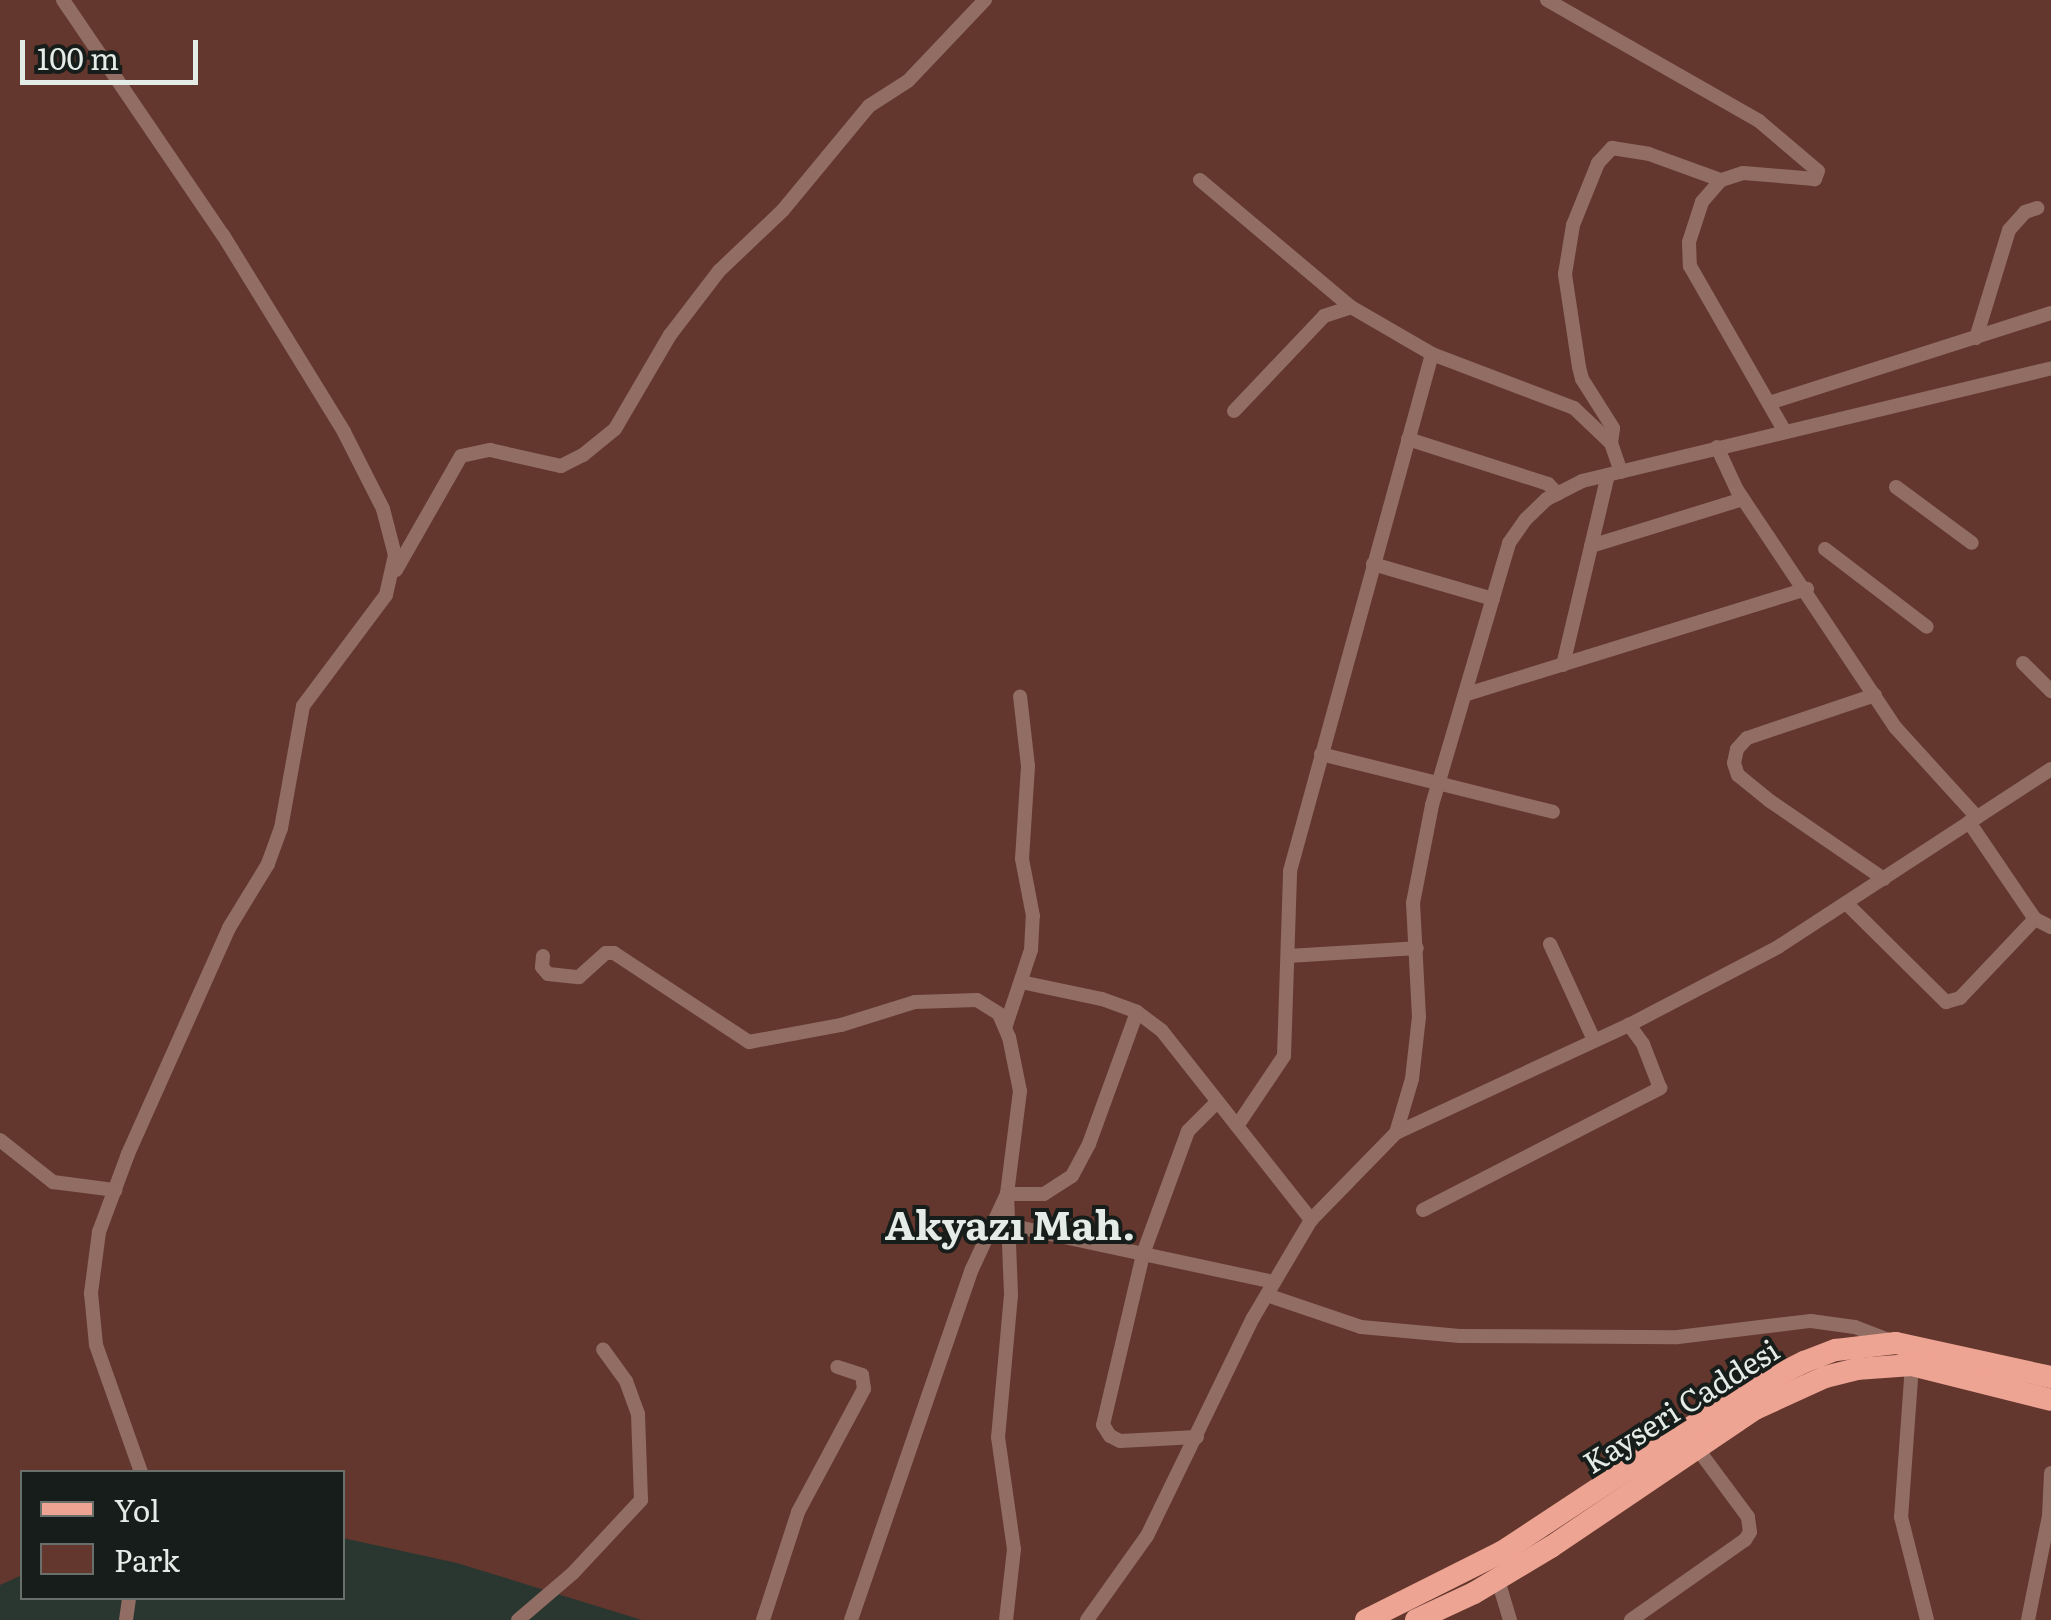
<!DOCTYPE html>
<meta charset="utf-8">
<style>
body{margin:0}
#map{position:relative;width:2051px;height:1620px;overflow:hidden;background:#2a3730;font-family:Literata,serif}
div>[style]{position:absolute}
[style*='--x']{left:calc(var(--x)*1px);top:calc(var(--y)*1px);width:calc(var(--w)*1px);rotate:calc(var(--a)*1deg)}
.green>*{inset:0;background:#63372d}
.street>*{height:14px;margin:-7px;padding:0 7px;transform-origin:7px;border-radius:7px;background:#916d64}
.primary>*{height:22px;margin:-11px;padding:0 11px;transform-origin:11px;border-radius:11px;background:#eea493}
span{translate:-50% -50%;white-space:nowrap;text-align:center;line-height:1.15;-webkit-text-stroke:8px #171d1a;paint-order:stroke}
.street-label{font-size:30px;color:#e4ece7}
.district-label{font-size:40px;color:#e4ece7;font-weight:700}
.legend{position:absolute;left:20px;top:1470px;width:325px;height:130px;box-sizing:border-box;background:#171d1a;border:2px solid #69706c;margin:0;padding:12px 18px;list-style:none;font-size:30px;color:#e4ece7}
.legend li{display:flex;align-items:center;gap:20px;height:50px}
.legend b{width:50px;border:2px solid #69706c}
.scale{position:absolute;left:20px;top:40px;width:178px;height:45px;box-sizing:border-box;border:5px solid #e4ece7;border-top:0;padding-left:12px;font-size:30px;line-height:35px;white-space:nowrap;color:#e4ece7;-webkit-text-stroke:8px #171d1a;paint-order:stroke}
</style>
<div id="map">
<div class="green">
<div style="clip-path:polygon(0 0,2051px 0,2051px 1620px,642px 1620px,457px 1563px,343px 1538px,342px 1472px,22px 1472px,22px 1575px,0 1585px)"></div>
</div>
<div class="street">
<div style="--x:63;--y:0;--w:284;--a:55.8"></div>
<div style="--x:223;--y:235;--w:231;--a:58.4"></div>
<div style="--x:344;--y:432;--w:86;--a:63.1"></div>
<div style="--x:383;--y:509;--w:48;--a:75.4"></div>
<div style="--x:395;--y:555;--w:41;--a:102.7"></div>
<div style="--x:386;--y:595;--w:139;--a:126.8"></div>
<div style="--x:303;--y:706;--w:124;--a:100.2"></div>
<div style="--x:281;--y:828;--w:38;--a:110"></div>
<div style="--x:268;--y:864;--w:75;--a:121.4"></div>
<div style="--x:229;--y:928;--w:248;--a:114.1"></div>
<div style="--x:128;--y:1154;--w:83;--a:110.4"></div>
<div style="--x:99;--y:1232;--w:62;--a:97.5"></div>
<div style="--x:91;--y:1293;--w:52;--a:84.5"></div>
<div style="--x:96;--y:1345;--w:135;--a:70.5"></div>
<div style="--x:1547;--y:0;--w:244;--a:29.7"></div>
<div style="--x:1759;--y:121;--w:77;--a:40.3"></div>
<div style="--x:1818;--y:171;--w:9;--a:111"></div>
<div style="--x:1815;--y:179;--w:72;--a:-175.2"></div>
<div style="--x:1743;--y:173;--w:23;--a:162"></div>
<div style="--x:1721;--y:180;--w:29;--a:131"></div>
<div style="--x:1702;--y:202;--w:42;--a:108"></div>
<div style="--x:1689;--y:242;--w:24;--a:88"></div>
<div style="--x:1690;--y:266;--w:189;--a:60.2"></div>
<div style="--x:1200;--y:180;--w:197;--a:40.1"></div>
<div style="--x:1976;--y:338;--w:113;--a:-73"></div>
<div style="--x:2009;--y:230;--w:24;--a:-48"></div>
<div style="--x:2025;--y:212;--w:13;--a:-18"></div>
<div style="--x:1769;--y:403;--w:296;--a:-17.7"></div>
<div style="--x:1234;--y:411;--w:131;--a:-46.5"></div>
<div style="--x:1324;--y:316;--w:28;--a:-18"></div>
<div style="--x:1351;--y:307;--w:94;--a:30.1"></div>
<div style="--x:1432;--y:354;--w:152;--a:20.8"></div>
<div style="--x:1574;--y:408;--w:51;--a:43.4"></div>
<div style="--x:1408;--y:439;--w:147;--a:17.8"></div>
<div style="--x:1548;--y:484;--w:14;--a:45"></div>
<div style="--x:1717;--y:447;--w:47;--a:65.1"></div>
<div style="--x:1737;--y:490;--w:285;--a:56.3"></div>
<div style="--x:1895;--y:727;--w:122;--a:47.7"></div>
<div style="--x:1621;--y:472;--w:31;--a:-109"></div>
<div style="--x:1611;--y:443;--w:15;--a:-82"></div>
<div style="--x:1613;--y:428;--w:58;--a:-122.3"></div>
<div style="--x:1582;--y:379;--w:12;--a:-104"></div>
<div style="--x:1579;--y:367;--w:94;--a:-98.6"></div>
<div style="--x:1565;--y:274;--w:50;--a:-80.7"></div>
<div style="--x:1573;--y:225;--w:67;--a:-68"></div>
<div style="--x:1598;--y:163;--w:21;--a:-47"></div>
<div style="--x:1612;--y:148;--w:37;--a:9"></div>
<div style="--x:1649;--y:154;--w:77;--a:19.9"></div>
<div style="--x:1896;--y:487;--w:94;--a:36.4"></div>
<div style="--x:1591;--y:546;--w:159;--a:-17.2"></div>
<div style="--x:1825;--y:549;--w:128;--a:37.4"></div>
<div style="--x:1373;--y:564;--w:125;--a:16.3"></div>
<div style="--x:396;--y:570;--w:131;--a:-60.3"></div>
<div style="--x:461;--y:456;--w:30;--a:-12"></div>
<div style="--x:490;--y:450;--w:73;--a:12.7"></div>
<div style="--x:561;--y:466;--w:25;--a:-27"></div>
<div style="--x:583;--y:455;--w:41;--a:-39.1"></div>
<div style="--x:615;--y:429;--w:109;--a:-59.7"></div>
<div style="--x:670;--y:335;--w:81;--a:-52.6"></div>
<div style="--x:719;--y:271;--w:88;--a:-43.6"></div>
<div style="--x:783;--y:210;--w:135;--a:-50.4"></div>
<div style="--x:869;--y:106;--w:46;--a:-32.7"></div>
<div style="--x:908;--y:81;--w:112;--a:-46.5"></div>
<div style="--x:2023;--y:663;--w:40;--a:45"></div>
<div style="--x:1563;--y:665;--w:195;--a:-76.7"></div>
<div style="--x:1467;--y:694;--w:356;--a:-17.2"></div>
<div style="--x:1875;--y:695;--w:135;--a:161.4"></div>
<div style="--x:1747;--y:738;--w:15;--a:132"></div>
<div style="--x:1737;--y:749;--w:14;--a:102"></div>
<div style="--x:1734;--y:763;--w:13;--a:72"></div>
<div style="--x:1738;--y:775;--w:41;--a:39.1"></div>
<div style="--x:1770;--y:801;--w:138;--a:34.4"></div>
<div style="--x:1321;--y:754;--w:239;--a:14"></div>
<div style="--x:1969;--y:822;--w:117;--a:55.8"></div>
<div style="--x:2035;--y:919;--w:18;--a:27"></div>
<div style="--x:1846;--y:903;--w:141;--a:44.7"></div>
<div style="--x:1946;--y:1002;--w:15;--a:-16"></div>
<div style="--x:1960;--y:998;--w:109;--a:-46.5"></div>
<div style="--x:1550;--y:944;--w:106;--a:65.4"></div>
<div style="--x:543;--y:956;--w:11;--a:95"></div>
<div style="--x:542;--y:967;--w:9;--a:49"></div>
<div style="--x:548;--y:974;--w:31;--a:6"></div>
<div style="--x:579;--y:977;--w:36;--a:-42"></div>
<div style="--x:606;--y:953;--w:8;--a:0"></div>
<div style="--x:614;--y:953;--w:162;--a:33.4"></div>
<div style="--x:749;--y:1042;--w:94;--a:-10.5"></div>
<div style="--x:841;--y:1025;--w:77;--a:-17.3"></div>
<div style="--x:915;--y:1002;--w:62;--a:-1.8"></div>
<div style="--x:977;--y:1000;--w:26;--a:32"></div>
<div style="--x:999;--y:1014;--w:25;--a:67"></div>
<div style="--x:1009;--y:1037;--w:55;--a:78.5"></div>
<div style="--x:1020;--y:1091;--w:104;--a:97.2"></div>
<div style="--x:1007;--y:1194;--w:101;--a:87.7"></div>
<div style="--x:1011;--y:1295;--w:143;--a:95.2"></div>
<div style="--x:998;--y:1437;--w:113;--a:81.9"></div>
<div style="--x:1014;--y:1549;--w:71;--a:96.4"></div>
<div style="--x:1288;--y:956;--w:129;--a:-3.5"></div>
<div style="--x:1021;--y:982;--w:83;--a:11.9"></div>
<div style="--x:1102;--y:999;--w:37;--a:20"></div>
<div style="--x:1137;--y:1012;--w:31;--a:37"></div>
<div style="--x:1162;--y:1031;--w:241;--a:51.7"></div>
<div style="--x:1006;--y:1025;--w:79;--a:-71.6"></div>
<div style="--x:1031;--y:950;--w:34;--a:-87"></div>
<div style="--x:1033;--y:916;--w:58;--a:-100.9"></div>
<div style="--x:1022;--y:859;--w:93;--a:-86.3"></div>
<div style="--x:1028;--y:766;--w:70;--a:-96.5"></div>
<div style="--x:1237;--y:1126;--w:84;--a:-56.1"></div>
<div style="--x:1284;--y:1056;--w:185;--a:-88.1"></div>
<div style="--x:1290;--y:871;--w:536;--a:-74.64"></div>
<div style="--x:1396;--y:1133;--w:56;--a:-73.5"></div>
<div style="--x:1412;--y:1079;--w:62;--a:-83.6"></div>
<div style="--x:1419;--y:1017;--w:114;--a:-93"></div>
<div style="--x:1413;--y:903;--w:100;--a:-79"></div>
<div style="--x:1432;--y:805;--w:273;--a:-73.6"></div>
<div style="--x:1509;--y:543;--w:29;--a:-55"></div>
<div style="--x:1526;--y:519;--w:29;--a:-44"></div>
<div style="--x:1547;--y:499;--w:39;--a:-27"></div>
<div style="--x:1582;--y:481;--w:482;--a:-13.5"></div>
<div style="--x:0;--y:1140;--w:68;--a:38.4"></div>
<div style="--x:53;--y:1182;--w:63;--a:7.4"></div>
<div style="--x:1423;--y:1210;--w:267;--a:-27.2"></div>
<div style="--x:1660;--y:1088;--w:47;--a:-111.1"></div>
<div style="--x:1643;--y:1044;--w:24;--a:-126"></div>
<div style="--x:1008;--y:1225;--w:272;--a:12.1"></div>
<div style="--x:1267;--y:1295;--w:99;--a:18.8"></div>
<div style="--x:1361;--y:1327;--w:99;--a:5.2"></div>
<div style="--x:1460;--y:1336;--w:218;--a:0.3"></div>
<div style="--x:1678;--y:1337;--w:134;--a:-6.9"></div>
<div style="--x:1811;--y:1321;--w:44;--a:7.8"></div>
<div style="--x:1855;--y:1327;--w:39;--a:21"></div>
<div style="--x:1912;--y:1365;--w:152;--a:94.1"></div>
<div style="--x:1901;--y:1517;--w:106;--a:75.8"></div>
<div style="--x:1197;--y:1437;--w:77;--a:177"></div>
<div style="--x:1120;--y:1441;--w:11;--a:-153"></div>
<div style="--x:1110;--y:1436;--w:13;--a:-122"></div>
<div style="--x:1103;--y:1425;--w:176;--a:-76.8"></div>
<div style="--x:1143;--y:1254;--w:131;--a:-69.9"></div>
<div style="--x:1188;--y:1131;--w:41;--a:-45"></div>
<div style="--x:1498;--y:1580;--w:42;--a:73.3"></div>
<div style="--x:126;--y:1620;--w:22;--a:-82"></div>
<div style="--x:518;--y:1620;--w:72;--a:-40.5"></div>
<div style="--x:573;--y:1573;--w:100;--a:-47"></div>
<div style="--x:641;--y:1500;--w:86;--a:-92"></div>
<div style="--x:638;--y:1414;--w:35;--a:-110"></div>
<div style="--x:626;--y:1381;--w:39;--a:-126"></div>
<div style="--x:763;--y:1620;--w:114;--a:-72"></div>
<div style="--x:798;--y:1512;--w:140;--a:-61.8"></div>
<div style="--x:864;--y:1389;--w:14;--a:-98"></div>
<div style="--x:862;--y:1375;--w:26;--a:-162"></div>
<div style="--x:851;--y:1620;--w:371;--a:-71"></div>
<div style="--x:972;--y:1269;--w:83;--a:-65"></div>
<div style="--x:1007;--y:1194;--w:37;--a:0"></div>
<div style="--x:1044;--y:1194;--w:33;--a:-33"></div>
<div style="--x:1072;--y:1176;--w:36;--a:-62"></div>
<div style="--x:1089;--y:1144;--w:140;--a:-70"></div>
<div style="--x:1087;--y:1620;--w:103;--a:-54.5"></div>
<div style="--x:1147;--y:1536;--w:242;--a:-64.1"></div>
<div style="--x:1253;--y:1318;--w:114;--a:-59.4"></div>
<div style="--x:1311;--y:1220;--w:122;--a:-45.7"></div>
<div style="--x:1396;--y:1133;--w:257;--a:-24.9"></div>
<div style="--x:1629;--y:1025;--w:168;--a:-27.6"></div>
<div style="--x:1778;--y:947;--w:326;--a:-33.1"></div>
<div style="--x:1631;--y:1620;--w:139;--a:-35.1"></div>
<div style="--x:1745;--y:1540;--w:9;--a:-58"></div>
<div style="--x:1750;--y:1532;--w:15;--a:-98"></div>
<div style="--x:1748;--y:1517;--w:86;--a:-126.5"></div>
<div style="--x:2028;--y:1620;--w:106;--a:-78.6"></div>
<div style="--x:2049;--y:1516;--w:43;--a:-87.3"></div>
</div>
<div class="primary">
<div style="--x:1366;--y:1620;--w:152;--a:-26.6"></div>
<div style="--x:1502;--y:1552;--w:292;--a:-33.4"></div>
<div style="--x:1746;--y:1391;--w:65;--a:-26.6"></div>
<div style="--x:1804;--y:1362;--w:34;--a:-21"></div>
<div style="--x:1836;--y:1350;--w:60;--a:-6.7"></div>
<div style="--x:1896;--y:1343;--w:159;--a:12.4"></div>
<div style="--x:1416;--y:1620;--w:64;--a:-25"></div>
<div style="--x:1474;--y:1593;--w:90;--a:-30.9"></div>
<div style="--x:1551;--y:1547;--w:246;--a:-34.1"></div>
<div style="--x:1755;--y:1409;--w:77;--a:-24.6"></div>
<div style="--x:1825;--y:1377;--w:32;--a:-14"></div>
<div style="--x:1856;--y:1369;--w:56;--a:-4.1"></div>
<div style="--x:1912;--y:1365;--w:143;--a:14.1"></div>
</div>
<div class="street-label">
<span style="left:1680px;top:1405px;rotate:-32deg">Kayseri Caddesi</span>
</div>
<div class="district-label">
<span style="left:1010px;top:1223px">Akyazı Mah.</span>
</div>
<ul class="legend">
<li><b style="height:12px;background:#eea493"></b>Yol</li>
<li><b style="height:28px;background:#63372d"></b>Park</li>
</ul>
<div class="scale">100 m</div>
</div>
